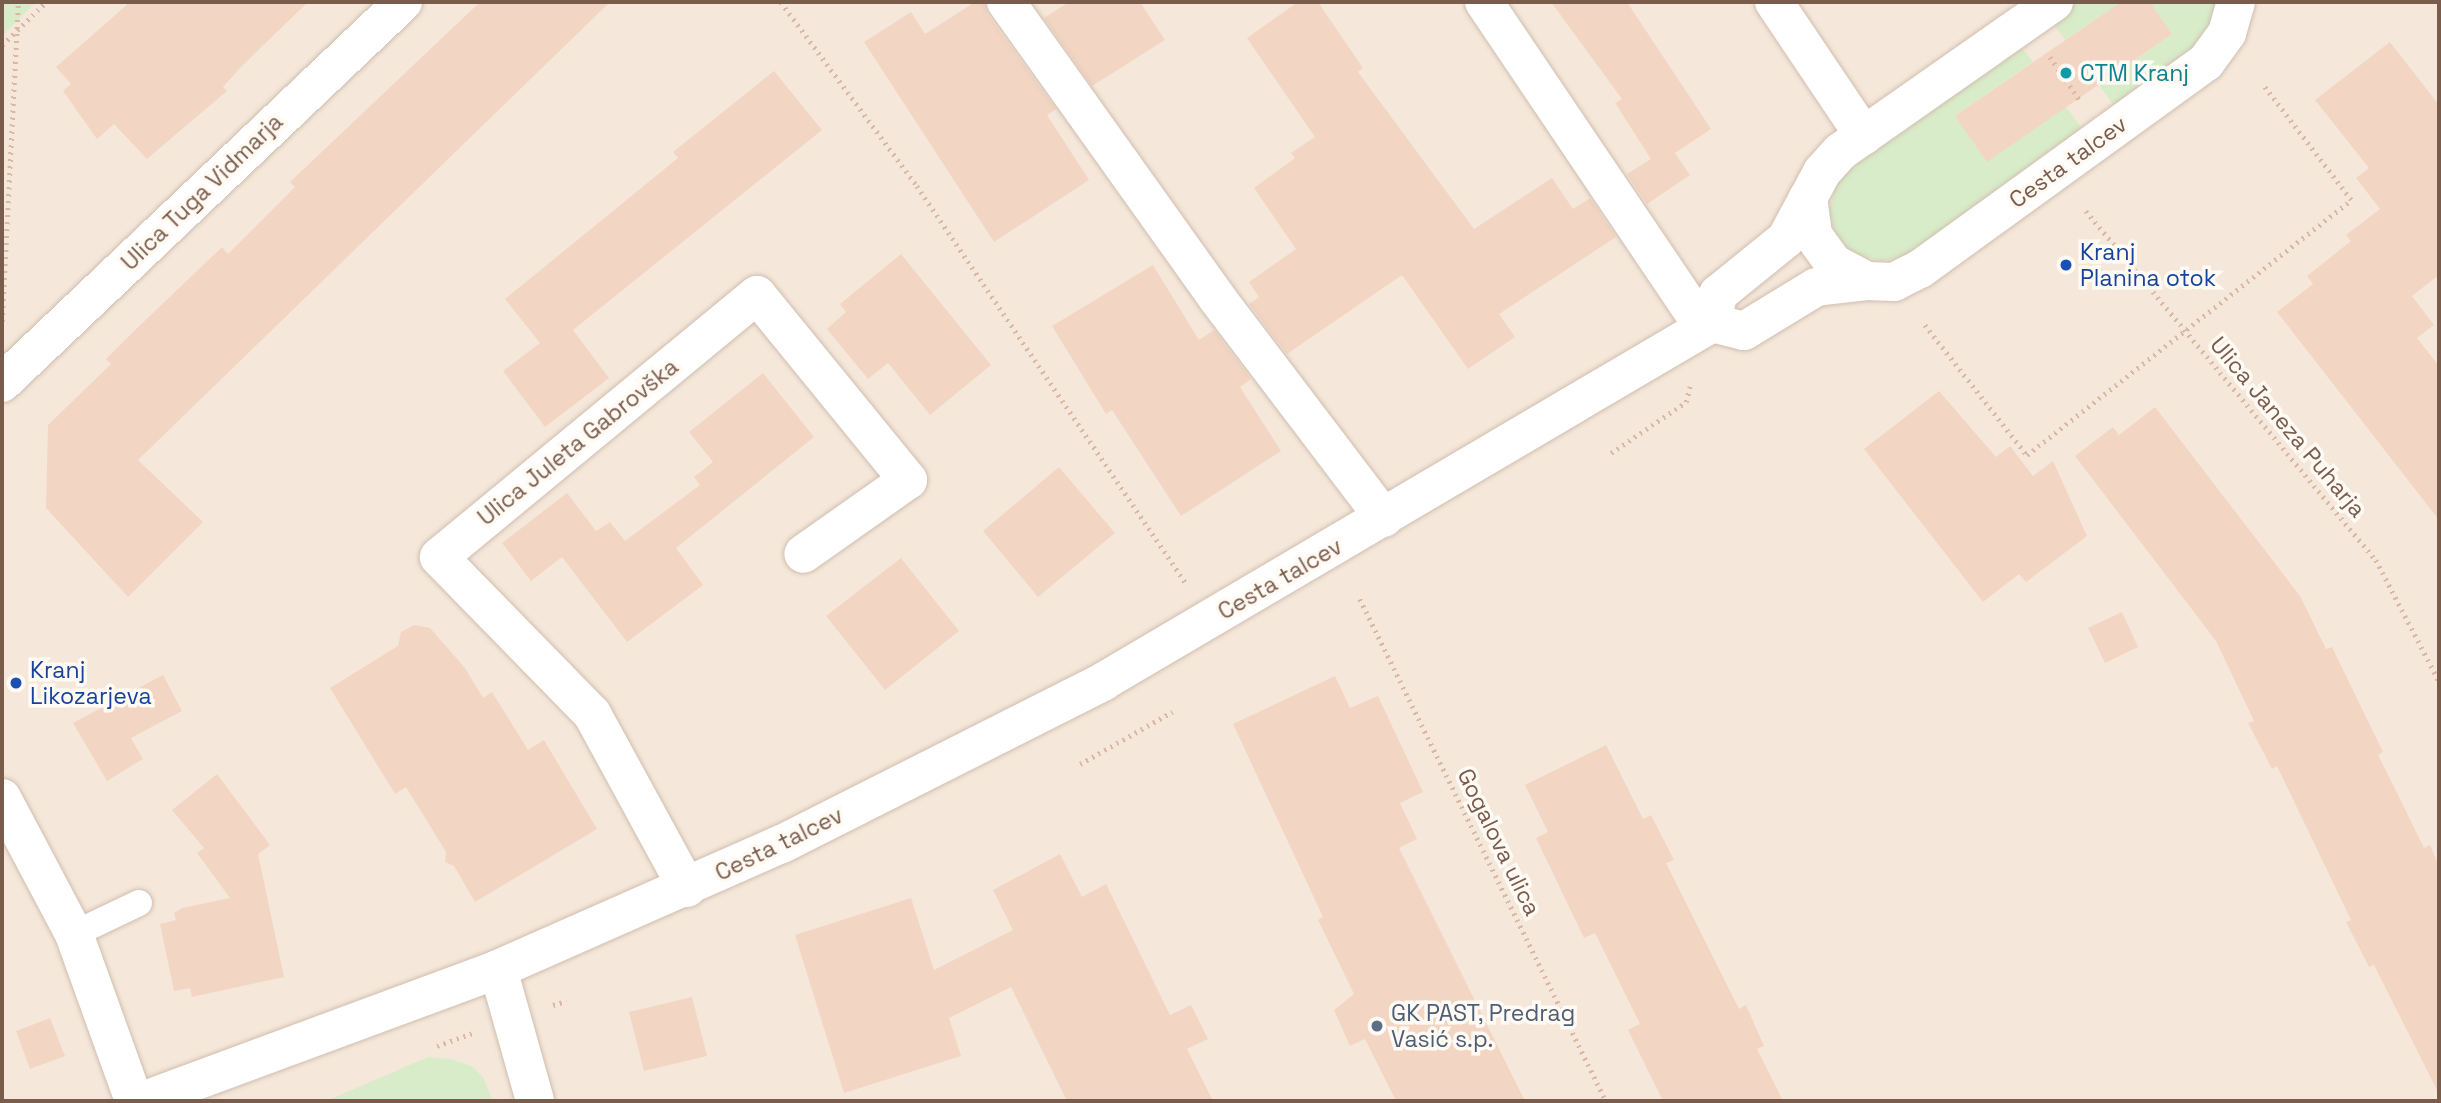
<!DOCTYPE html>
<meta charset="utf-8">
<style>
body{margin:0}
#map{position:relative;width:2441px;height:1103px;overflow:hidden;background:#fdf6ec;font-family:"Space Grotesk",sans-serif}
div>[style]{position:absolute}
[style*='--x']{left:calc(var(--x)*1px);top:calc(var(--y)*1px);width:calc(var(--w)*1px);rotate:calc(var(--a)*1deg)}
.residential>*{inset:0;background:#f5e8da}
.green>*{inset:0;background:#d8ecc9}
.building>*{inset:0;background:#f3d5c3}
.path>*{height:4.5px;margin-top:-2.25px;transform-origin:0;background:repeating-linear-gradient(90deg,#d9b8a5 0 2px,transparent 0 7px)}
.roads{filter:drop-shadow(0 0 2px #d1beb0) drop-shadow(0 0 2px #d1beb0)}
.lane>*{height:26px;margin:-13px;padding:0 13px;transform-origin:13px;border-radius:13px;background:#fff}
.street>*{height:38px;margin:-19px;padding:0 19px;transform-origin:19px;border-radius:19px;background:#fff}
.dots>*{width:19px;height:19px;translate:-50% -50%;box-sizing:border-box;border:4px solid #fffaf3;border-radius:50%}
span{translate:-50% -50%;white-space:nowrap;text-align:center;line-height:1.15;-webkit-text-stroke:7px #fffaf3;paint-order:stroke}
.culture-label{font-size:23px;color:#0d838f}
.left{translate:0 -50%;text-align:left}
.street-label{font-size:23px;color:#7a5c4d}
.transit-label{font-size:23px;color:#164399}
.service-label{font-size:23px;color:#4e5e75}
.frame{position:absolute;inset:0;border:4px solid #7a5c4d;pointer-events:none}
</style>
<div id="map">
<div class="residential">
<div style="clip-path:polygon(2px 2px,2439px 2px,2439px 1101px,2px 1101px)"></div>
</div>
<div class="green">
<div style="clip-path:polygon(2px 2px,36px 2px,2px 36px)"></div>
<div style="clip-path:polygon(2079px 2px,2121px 2px,2065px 40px,2051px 21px)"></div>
<div style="clip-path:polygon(2150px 2px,2219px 2px,2199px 53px,2116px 108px,2099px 85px,2172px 34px)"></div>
<div style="clip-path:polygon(2020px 45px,2033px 62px,1955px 116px,2066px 107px,2084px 131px,1911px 255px,1882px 261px,1853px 254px,1836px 235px,1829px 212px,1835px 188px,1851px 165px)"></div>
<div style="clip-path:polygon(428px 1057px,451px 1059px,473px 1067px,483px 1077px,493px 1101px,326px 1101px)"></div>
</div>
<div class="building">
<div style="clip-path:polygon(130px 2px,308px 2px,243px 65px,223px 87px,227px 91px,147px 159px,114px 124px,97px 139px,63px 91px,71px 84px,56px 67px)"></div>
<div style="clip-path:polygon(480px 2px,610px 2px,138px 460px,203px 522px,128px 597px,46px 508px,48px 425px,111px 364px,106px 359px,132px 333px,222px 247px,228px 254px,295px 187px,290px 182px)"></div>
<div style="clip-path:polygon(975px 2px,985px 2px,988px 15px,1056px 109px,1047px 115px,1089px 180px,994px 242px,864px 42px,911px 12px,925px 34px)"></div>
<div style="clip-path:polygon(1069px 2px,1140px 2px,1165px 40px,1092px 86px,1044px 18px)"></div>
<div style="clip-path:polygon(1298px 2px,1318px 2px,1363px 68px,1358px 72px,1474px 229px,1552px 178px,1573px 209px,1590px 198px,1616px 237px,1499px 314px,1515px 337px,1468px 369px,1402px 275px,1287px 354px,1249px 304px,1259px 297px,1249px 282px,1296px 249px,1254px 188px,1295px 158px,1291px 153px,1315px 137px,1247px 38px)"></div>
<div style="clip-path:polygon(1551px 2px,1627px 2px,1711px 129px,1675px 153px,1690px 175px,1647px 204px,1627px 174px,1651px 159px,1615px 103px,1622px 99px)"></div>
<div style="clip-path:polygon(2121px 2px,2150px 2px,2172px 34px,1987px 162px,1955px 116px)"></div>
<div style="clip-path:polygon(2390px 42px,2439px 105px,2439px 275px,2412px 296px,2434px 325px,2417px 338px,2439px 366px,2439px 520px,2277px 312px,2313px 284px,2307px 276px,2351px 241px,2346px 235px,2380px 209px,2356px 178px,2369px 168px,2315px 100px)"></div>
<div style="clip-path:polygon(774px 71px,822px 130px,573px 330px,609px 378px,545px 427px,503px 371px,540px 343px,505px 299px,678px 158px,673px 152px)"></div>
<div style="clip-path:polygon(901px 254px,991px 365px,930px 415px,888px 363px,868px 379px,827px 329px,846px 312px,840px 304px)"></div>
<div style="clip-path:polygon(1153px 265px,1199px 340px,1214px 330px,1251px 379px,1240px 387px,1281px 451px,1181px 516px,1112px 410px,1106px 414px,1052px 326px)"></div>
<div style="clip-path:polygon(763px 373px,814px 437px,676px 548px,703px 585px,627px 642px,562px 557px,531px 581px,502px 543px,567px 493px,596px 531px,610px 522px,625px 541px,700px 485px,694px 477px,713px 462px,689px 432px)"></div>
<div style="clip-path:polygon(1939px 391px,1996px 457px,2010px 446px,2033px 476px,2053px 461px,2087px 536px,2026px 582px,2019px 574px,1983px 602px,1864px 449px)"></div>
<div style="clip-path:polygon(2155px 407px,2300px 596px,2326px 649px,2332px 647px,2383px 752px,2378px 755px,2401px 801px,2424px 848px,2430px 845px,2439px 866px,2439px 1094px,2374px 965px,2369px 967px,2346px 922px,2351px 920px,2277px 766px,2272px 769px,2248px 723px,2254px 721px,2216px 641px,2075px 456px,2113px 427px,2119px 435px)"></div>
<div style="clip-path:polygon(1059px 467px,1115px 533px,1038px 597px,983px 531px)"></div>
<div style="clip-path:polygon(901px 558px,959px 631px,885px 690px,826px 616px)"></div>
<div style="clip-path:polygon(2122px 612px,2138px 647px,2105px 663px,2088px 628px)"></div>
<div style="clip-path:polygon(414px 625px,430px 628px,465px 668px,483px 698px,492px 692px,528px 750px,544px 740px,597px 829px,475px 902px,454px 866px,445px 862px,446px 852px,406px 787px,395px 794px,330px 688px,398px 646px,401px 632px)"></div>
<div style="clip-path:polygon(163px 675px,182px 711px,131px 738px,143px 759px,107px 781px,73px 723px)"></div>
<div style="clip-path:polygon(1335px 676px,1350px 708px,1378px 696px,1423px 792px,1400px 803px,1417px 839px,1399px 848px,1525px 1101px,1396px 1101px,1365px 1039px,1350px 1046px,1334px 1010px,1354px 994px,1318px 920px,1323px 917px,1233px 724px)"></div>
<div style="clip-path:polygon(1606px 745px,1643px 819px,1651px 815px,1674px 860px,1666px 863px,1739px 1009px,1746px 1005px,1764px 1046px,1757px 1049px,1783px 1101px,1663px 1101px,1628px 1030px,1640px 1024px,1595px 933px,1584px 938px,1536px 838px,1548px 832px,1525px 785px)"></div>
<div style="clip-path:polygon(217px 774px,270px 845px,258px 854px,284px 977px,192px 997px,190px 988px,174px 991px,160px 924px,176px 920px,174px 913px,182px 908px,230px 898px,197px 853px,204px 848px,172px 810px)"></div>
<div style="clip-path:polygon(1060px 854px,1082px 897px,1106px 884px,1170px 1015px,1191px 1005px,1208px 1039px,1187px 1049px,1213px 1101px,1067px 1101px,1011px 987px,949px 1018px,961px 1056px,844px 1093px,795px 935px,911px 898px,934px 970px,1013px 930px,993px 890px)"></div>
<div style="clip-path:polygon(692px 997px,707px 1056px,644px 1071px,629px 1012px)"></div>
<div style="clip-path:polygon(50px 1018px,65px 1056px,30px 1069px,16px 1031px)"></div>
</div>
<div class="path">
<div style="--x:781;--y:2;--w:229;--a:53.5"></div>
<div style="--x:917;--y:186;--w:480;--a:55.9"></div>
<div style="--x:2;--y:45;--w:62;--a:-44.3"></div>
<div style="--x:2050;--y:57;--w:55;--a:55.4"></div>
<div style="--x:2086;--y:211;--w:454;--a:50.3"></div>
<div style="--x:2376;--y:560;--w:136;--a:62.5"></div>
<div style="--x:2;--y:322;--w:320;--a:-87.1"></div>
<div style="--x:1925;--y:325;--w:165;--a:51.9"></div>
<div style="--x:2027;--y:455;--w:412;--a:-38.2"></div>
<div style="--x:2351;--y:200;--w:145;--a:-127.4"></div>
<div style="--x:1611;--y:453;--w:91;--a:-34.2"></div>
<div style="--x:1686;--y:402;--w:16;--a:-76"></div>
<div style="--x:1360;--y:599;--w:559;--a:63.89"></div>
<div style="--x:1080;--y:764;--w:106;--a:-29.5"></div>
<div style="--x:553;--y:1005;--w:14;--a:-17"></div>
<div style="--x:437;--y:1046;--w:37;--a:-20"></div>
</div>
<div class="roads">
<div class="lane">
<div style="--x:74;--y:934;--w:72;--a:-25.5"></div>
</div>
<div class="street">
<div style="--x:1006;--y:2;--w:364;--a:54.5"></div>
<div style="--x:1217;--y:298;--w:276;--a:52.8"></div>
<div style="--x:1484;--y:2;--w:393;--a:56"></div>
<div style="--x:1774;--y:2;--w:161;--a:56.1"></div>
<div style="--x:2054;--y:2;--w:261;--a:145"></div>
<div style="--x:1840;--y:152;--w:27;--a:132"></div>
<div style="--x:1822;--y:172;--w:30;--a:118"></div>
<div style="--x:1808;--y:198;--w:37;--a:82"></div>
<div style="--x:1813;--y:235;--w:34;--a:54"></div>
<div style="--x:1833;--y:263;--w:38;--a:28"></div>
<div style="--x:1867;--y:281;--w:27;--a:2"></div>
<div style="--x:1894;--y:282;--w:29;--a:-27"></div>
<div style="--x:1920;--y:269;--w:353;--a:-35.9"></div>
<div style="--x:2206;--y:62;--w:36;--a:-54"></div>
<div style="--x:2227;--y:33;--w:32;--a:-74"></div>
<div style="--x:1712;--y:323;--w:30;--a:-78"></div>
<div style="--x:1718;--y:294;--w:87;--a:-39"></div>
<div style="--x:1786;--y:239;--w:47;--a:-61.8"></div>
<div style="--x:2;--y:383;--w:553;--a:-43.53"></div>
<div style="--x:2;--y:798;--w:154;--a:62.1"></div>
<div style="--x:74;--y:934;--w:177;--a:70.2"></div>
<div style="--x:687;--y:888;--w:198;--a:-118.6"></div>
<div style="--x:592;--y:714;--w:219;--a:-134.3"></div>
<div style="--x:439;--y:557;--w:412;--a:-39.5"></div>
<div style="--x:757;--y:295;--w:239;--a:50.8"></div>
<div style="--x:908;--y:480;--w:128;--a:144.8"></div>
<div style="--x:498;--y:969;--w:137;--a:74.3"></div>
<div style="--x:142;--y:1101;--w:380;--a:-20.3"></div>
<div style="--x:498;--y:969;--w:310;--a:-23.8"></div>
<div style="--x:782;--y:844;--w:361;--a:-26.8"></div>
<div style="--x:1104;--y:681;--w:706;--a:-30.49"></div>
<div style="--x:1712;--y:323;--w:33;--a:14"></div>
<div style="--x:1744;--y:331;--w:84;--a:-31.4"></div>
<div style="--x:1816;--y:287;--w:51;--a:-6.7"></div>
</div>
</div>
<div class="dots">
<div style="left:2066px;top:73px;background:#0f9aa8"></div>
<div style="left:2066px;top:265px;background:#1a4fb4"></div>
<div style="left:16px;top:683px;background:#1a4fb4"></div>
<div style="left:1377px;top:1026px;background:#5c6f8a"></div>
</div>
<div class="culture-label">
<span class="left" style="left:2080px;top:73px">CTM Kranj</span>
</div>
<div class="street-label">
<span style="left:2068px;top:162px;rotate:-36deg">Cesta talcev</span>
<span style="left:202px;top:192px;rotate:-44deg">Ulica Tuga Vidmarja</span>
<span style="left:2288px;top:427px;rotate:50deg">Ulica Janeza Puharja</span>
<span style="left:578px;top:442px;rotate:-39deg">Ulica Juleta Gabrovška</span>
<span style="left:1280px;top:579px;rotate:-30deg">Cesta talcev</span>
<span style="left:1499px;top:842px;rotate:64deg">Gogalova ulica</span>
<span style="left:779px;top:844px;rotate:-26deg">Cesta talcev</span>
</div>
<div class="transit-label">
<span class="left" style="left:2080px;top:265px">Kranj<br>Planina otok</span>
<span class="left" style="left:30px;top:683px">Kranj<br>Likozarjeva</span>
</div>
<div class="service-label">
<span class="left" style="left:1391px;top:1026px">GK PAST, Predrag<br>Vasić s.p.</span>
</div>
<div class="frame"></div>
</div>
